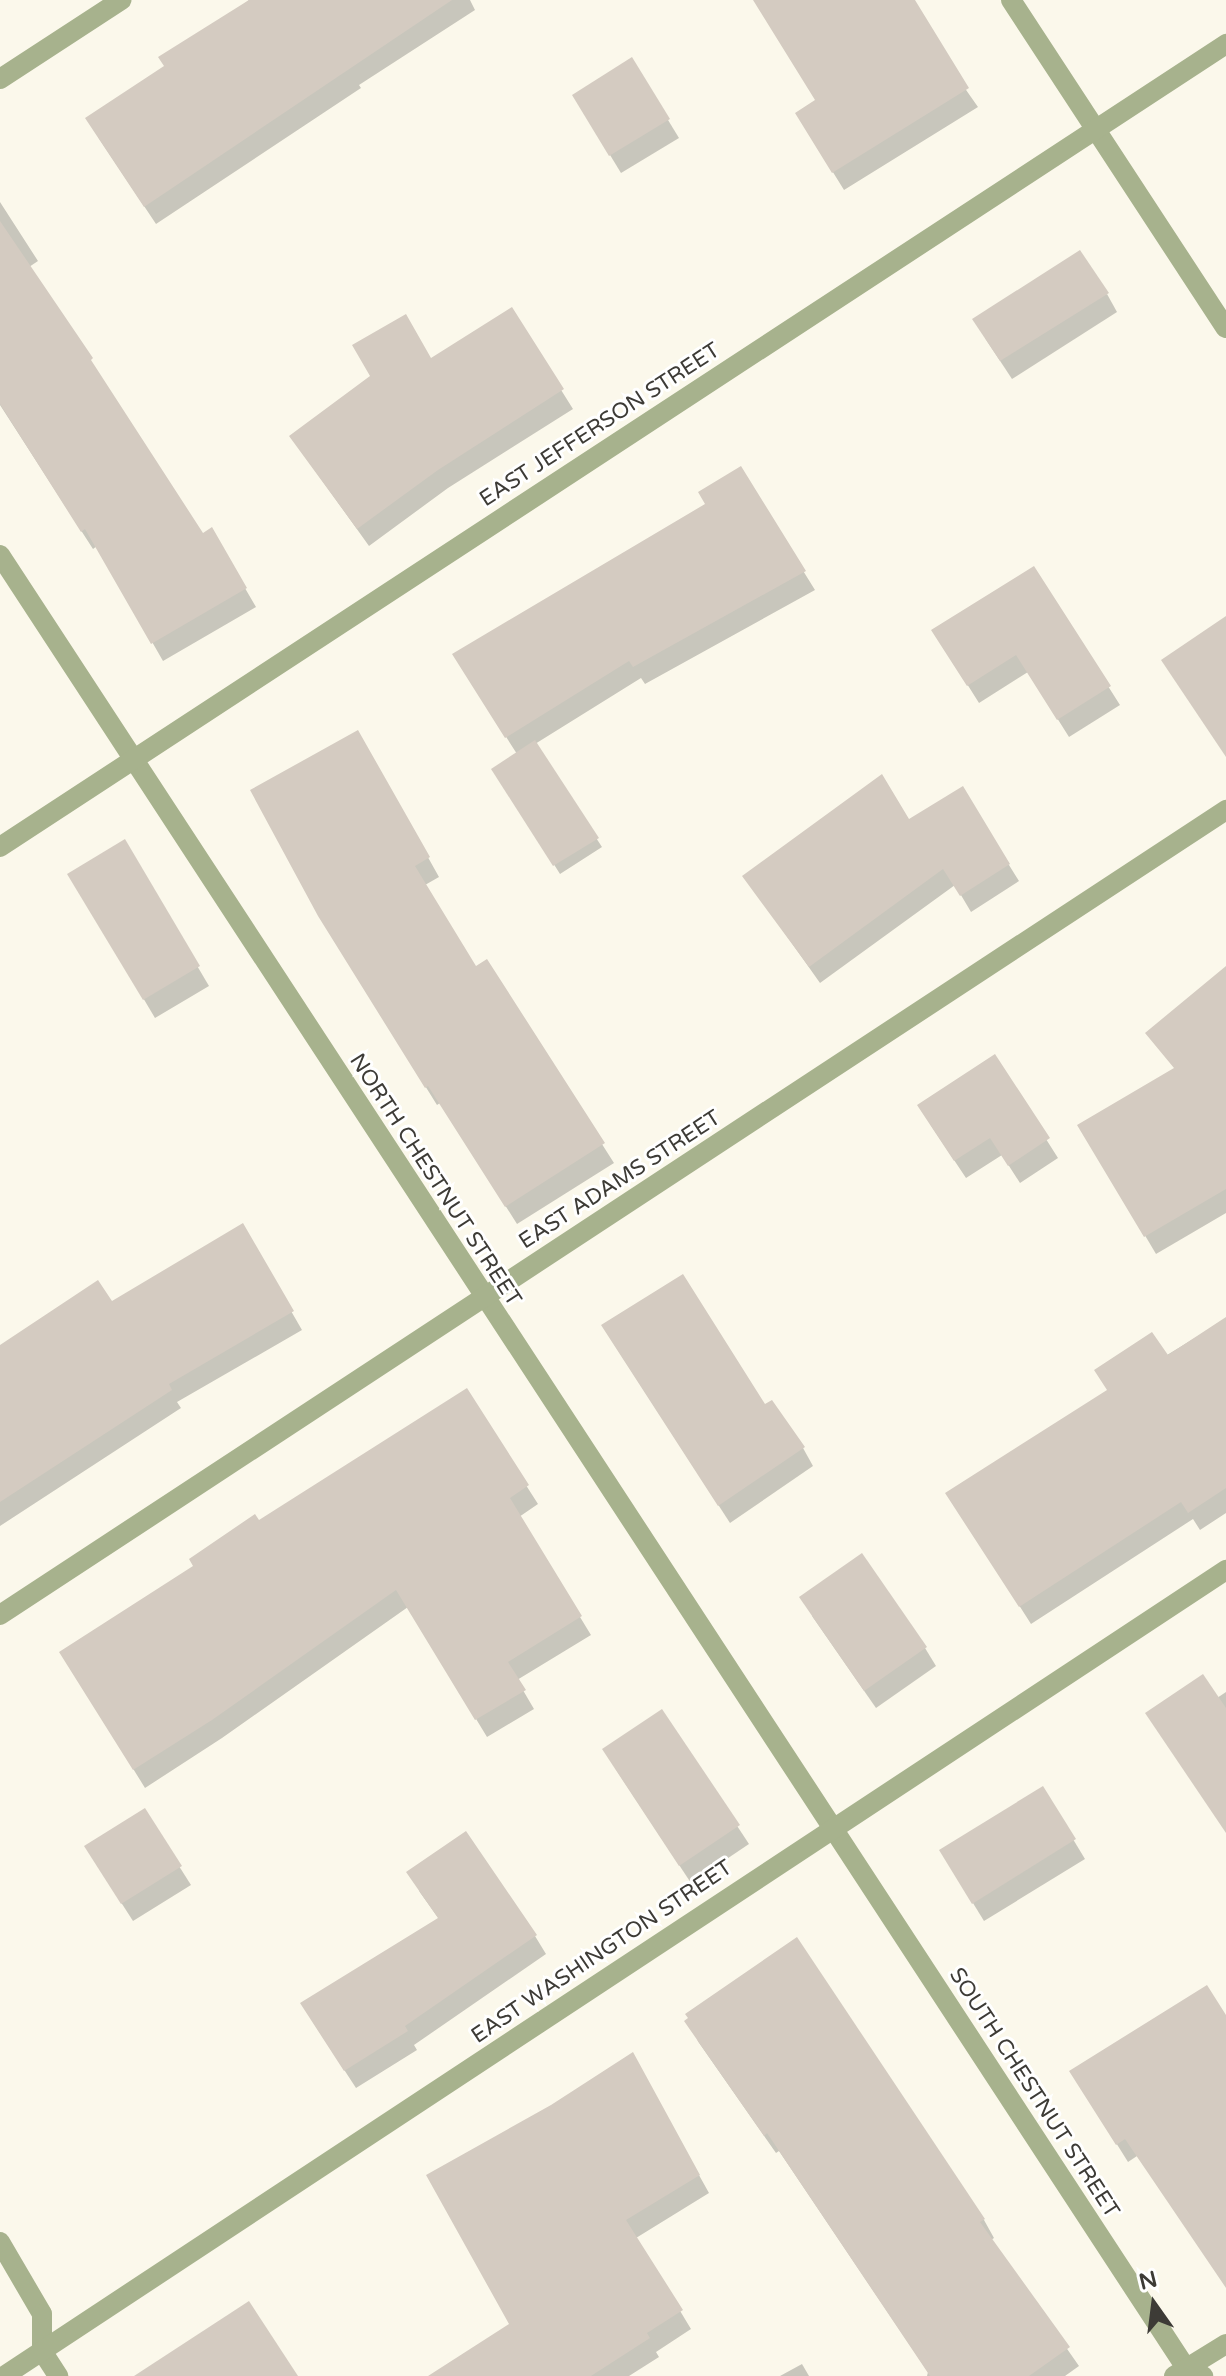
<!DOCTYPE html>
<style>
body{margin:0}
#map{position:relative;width:1226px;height:2376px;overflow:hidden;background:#fbf8eb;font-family:"Varela Round",sans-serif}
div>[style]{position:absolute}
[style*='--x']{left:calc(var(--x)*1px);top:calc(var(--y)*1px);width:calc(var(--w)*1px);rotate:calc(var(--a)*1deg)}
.shadow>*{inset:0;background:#0003}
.building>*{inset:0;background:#d4cbc1}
.lane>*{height:20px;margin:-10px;padding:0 10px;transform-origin:10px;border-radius:10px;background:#a7b28d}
.street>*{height:20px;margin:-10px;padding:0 10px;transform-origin:10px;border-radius:10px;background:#a7b28d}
span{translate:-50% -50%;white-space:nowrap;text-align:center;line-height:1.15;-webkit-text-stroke:6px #fff;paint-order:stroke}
.street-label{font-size:22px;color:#3d3b36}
.north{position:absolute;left:1114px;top:2264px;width:80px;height:80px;-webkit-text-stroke:6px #fff;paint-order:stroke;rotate:346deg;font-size:22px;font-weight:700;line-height:32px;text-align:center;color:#3d3b36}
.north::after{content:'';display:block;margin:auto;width:28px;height:36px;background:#3d3b36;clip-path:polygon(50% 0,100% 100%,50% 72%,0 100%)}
</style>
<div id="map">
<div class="shadow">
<div style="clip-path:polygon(249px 0,470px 0,475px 10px,359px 85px,361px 88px,156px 224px,98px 137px,166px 67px)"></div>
<div style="clip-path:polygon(755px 0,903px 0,978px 107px,844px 190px,808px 132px,817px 101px)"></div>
<div style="clip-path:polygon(585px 114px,668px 120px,679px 138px,621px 173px)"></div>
<div style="clip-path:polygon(0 202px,38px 261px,29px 267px,202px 535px,211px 530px,256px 607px,163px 661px,97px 546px,93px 549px,0 405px)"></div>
<div style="clip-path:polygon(1107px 294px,1117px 312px,1012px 379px,985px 338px)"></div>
<div style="clip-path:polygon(511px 310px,573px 409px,448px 488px,369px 546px,291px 437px,430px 360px)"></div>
<div style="clip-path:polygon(740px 469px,815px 590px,645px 684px,641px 678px,535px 744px,602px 847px,560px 874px,494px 769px,517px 754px,465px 673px,707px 505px)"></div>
<div style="clip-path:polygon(1033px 568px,1120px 705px,1069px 737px,1028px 672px,979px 703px,945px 649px)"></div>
<div style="clip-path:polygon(358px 732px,439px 877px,425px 885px,476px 968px,486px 962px,614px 1163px,517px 1224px,440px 1103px,437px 1105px,331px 935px)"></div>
<div style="clip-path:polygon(909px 821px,1009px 865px,1019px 881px,971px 912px,955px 885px,820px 983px,745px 877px)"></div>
<div style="clip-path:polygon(124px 842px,209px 986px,155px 1018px,70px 875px)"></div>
<div style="clip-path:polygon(994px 1057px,1058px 1158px,1020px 1183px,1002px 1155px,966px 1178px,930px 1124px)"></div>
<div style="clip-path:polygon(1080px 1126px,1226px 1161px,1226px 1213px,1156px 1254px)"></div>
<div style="clip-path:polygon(242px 1226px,302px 1330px,177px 1402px,181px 1408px,0 1526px,0 1348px,112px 1303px)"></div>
<div style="clip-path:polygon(1226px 1319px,1226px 1513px,1200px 1530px,1193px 1519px,1031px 1624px,959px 1511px,1108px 1391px)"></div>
<div style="clip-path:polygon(614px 1344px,765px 1407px,803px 1448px,813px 1466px,730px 1523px)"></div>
<div style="clip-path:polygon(466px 1391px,538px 1504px,519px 1517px,591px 1635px,517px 1680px,534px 1709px,487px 1737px,408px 1607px,222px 1738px,145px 1788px,72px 1670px,195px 1567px,258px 1523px)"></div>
<div style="clip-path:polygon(812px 1616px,925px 1648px,936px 1666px,876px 1708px)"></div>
<div style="clip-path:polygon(1226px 1692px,1226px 1832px,1217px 1698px)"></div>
<div style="clip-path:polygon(662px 1712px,749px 1844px,691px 1883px,615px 1768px)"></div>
<div style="clip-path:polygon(1042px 1788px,1085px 1859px,984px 1921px,952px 1869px)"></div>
<div style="clip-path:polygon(144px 1811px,191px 1885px,133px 1921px,97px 1865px)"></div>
<div style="clip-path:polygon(419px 1891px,535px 1936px,546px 1954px,414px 2045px,417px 2050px,356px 2088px,313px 2022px,439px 1919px)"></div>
<div style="clip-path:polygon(1226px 2019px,1226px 2270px,1137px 2156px,1128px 2162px,1083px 2090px)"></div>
<div style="clip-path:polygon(697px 2040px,984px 2220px,994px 2238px,991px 2240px,1079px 2366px,1065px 2376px,927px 2376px,928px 2372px,779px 2151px,776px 2153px)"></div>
<div style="clip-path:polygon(632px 2055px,709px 2193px,636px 2238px,691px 2329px,656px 2352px,659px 2357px,629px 2376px,431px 2376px,512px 2324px,552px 2107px)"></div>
<div style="clip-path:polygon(802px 2364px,809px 2376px,780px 2376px)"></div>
</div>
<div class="building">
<div style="clip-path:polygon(249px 0,452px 0,144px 207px,85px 118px,164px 66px,158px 57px)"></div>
<div style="clip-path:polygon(753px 0,915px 0,969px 88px,832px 173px,795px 113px,815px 100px)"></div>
<div style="clip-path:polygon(632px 57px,670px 119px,609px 156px,572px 95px)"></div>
<div style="clip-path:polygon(0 221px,93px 358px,91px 360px,203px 533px,212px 527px,247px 588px,151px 644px,85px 529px,81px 532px,0 404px)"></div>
<div style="clip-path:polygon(1080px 250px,1109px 293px,1000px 361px,972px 319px)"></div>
<div style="clip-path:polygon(512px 307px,564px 389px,438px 470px,357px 529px,289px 436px,370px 376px,352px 345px,406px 314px,431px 358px)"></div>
<div style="clip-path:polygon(741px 466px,806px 571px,633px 667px,629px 661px,505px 738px,452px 654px,705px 504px,698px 492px)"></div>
<div style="clip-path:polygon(1034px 566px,1111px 686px,1057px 720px,1016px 655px,967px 686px,931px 630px)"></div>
<div style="clip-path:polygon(1226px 616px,1226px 757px,1161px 660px)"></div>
<div style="clip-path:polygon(358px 730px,430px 857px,415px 866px,476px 966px,487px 959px,605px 1143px,505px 1207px,428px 1086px,425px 1088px,318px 916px,250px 790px)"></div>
<div style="clip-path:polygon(535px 740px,599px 838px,553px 866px,491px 769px)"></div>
<div style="clip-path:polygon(882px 774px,909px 819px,963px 786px,1010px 864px,960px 896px,943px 869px,809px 967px,742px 876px)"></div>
<div style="clip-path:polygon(125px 839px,200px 966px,143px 1000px,67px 874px)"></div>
<div style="clip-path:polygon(1226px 966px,1226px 1189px,1144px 1237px,1077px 1125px,1174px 1068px,1145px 1033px)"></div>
<div style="clip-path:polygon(995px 1054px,1050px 1138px,1008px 1166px,990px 1138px,954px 1161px,917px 1105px)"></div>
<div style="clip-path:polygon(243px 1223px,294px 1311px,169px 1384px,172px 1390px,0 1502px,0 1345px,98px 1280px,112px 1301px)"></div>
<div style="clip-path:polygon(683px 1274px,765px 1404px,772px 1400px,805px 1447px,718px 1506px,601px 1325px)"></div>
<div style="clip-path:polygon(1226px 1317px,1226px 1488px,1188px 1513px,1181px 1502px,1019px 1607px,945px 1493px,1107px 1390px,1094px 1370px,1152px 1332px,1168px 1355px)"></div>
<div style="clip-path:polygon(467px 1388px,529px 1485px,510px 1498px,582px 1616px,508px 1662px,526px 1690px,475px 1720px,396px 1590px,212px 1720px,133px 1770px,59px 1652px,193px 1566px,189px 1559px,255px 1514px,259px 1520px)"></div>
<div style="clip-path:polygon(862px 1553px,927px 1647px,864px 1691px,799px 1597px)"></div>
<div style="clip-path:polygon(1203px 1674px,1226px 1708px,1226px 1833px,1145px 1713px)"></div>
<div style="clip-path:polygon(662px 1709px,740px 1825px,679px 1866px,602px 1749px)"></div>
<div style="clip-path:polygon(1043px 1786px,1076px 1839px,972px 1904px,939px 1850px)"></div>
<div style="clip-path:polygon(145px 1808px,182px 1866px,121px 1904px,84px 1846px)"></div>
<div style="clip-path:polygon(466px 1831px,537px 1935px,405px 2026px,408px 2031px,344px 2071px,300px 2003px,438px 1918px,406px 1872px)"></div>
<div style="clip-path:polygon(797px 1937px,985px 2219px,980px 2222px,1070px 2347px,1029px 2376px,930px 2376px,767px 2133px,764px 2136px,684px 2021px,688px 2018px,685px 2014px)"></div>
<div style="clip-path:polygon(1207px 1985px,1226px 2015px,1226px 2288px,1125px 2139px,1116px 2145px,1069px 2071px)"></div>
<div style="clip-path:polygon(633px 2052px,700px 2175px,626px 2220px,683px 2310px,647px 2333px,650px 2338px,591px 2376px,428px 2376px,509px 2324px,426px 2175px,551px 2105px)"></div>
<div style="clip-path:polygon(249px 2301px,298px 2376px,134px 2376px)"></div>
</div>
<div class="lane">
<div style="--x:0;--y:2242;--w:83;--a:59.7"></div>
<div style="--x:42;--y:2314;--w:37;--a:90"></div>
<div style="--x:42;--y:2351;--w:30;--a:57"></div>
</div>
<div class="street">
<div style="--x:1011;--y:0;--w:392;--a:56.8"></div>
<div style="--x:0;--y:79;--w:145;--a:-33.1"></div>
<div style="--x:0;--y:555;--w:2166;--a:56.81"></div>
<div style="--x:1186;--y:2368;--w:19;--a:25"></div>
<div style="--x:0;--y:847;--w:1466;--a:-33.22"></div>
<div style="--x:0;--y:1615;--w:1467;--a:-33.29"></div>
<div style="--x:4;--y:2376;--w:1464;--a:-33.41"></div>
<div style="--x:1174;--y:2376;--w:61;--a:-31.6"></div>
</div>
<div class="street-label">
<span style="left:600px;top:425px;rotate:-33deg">EAST JEFFERSON STREET</span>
<span style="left:435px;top:1180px;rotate:57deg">NORTH CHESTNUT STREET</span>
<span style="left:620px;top:1180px;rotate:-33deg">EAST ADAMS STREET</span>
<span style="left:602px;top:1952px;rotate:-34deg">EAST WASHINGTON STREET</span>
<span style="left:1034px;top:2093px;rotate:57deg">SOUTH CHESTNUT STREET</span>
</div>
<div class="north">N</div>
</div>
